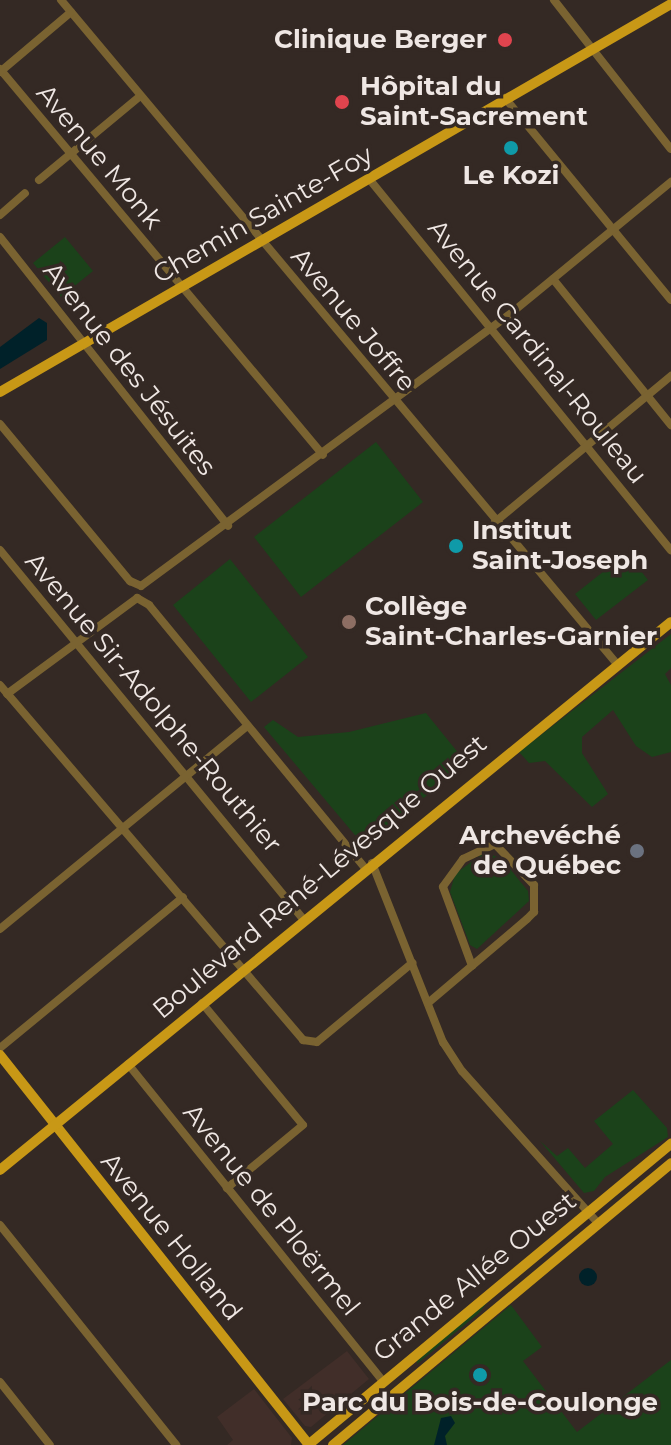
<!DOCTYPE html>
<meta charset="utf-8">
<style>
body{margin:0}
#map{position:relative;width:671px;height:1445px;overflow:hidden;background:#342924;font-family:Montserrat,sans-serif}
div>[style]{position:absolute}
[style*='--x']{left:calc(var(--x)*1px);top:calc(var(--y)*1px);width:calc(var(--w)*1px);rotate:calc(var(--a)*1deg)}
.commercial>*{inset:0;background:#412e29}
.green>*{inset:0;background:#1b421a}
.water>*{inset:0;background:#002129}
.round{border-radius:50%}
.minor>*{height:8px;margin:-4px;padding:0 4px;transform-origin:4px;border-radius:4px;background:#7a6331}
.major>*{height:10px;margin:-5px;padding:0 5px;transform-origin:5px;border-radius:5px;background:#c89816}
.dots>*{width:22px;height:22px;translate:-50% -50%;box-sizing:border-box;border:4px solid #342924;border-radius:50%}
span{translate:-50% -50%;white-space:nowrap;text-align:center;line-height:1.15;-webkit-text-stroke:7px #342924;paint-order:stroke}
.poi-label{font-size:26px;color:#efe7e4;font-weight:700}
.right{translate:-100% -50%;text-align:right}
.left{translate:0 -50%;text-align:left}
.street-label{font-size:26px;color:#efe7e4}
</style>
<div id="map">
<div class="commercial">
<div style="clip-path:polygon(347px 1351px,369px 1379px,311px 1427px,305px 1426px,283px 1399px)"></div>
<div style="clip-path:polygon(254px 1389px,292px 1438px,291px 1445px,227px 1445px,233px 1440px,217px 1417px)"></div>
</div>
<div class="green">
<div style="clip-path:polygon(65px 237px,93px 271px,61px 297px,33px 263px)"></div>
<div style="clip-path:polygon(376px 442px,423px 502px,301px 597px,254px 537px)"></div>
<div style="clip-path:polygon(627px 553px,648px 580px,596px 620px,575px 594px)"></div>
<div style="clip-path:polygon(230px 559px,308px 657px,251px 702px,173px 605px)"></div>
<div style="clip-path:polygon(671px 634px,671px 668px,665px 674px,671px 685px,671px 752px,652px 757px,636px 746px,613px 710px,582px 737px,582px 753px,608px 794px,592px 807px,545px 761px,529px 763px,519px 752px)"></div>
<div style="clip-path:polygon(426px 713px,464px 760px,462px 766px,365px 847px,264px 727px,273px 720px,298px 737px,349px 732px)"></div>
<div style="clip-path:polygon(485px 852px,502px 859px,528px 891px,529px 901px,477px 949px,470px 945px,450px 892px,455px 874px)"></div>
<div style="clip-path:polygon(633px 1090px,667px 1128px,668px 1137px,605px 1177px,594px 1191px,584px 1193px,540px 1141px,557px 1156px,568px 1148px,585px 1168px,613px 1144px,594px 1121px)"></div>
<div style="clip-path:polygon(493px 1295px,479px 1313px,417px 1364px,417px 1361px)"></div>
<div style="clip-path:polygon(511px 1305px,542px 1347px,523px 1361px,577px 1432px,671px 1360px,671px 1445px,343px 1445px)"></div>
</div>
<div class="water">
<div style="clip-path:polygon(39px 318px,47px 323px,47px 340px,0 369px,0 347px)"></div>
<div class="round" style="left:579px;top:1268px;width:18px;height:18px"></div>
<div style="clip-path:polygon(441px 1418px,451px 1416px,455px 1423px,445px 1436px,447px 1445px,434px 1445px)"></div>
</div>
<div class="minor">
<div style="--x:61;--y:0;--w:866;--a:50.06"></div>
<div style="--x:554;--y:0;--w:189;--a:51.9"></div>
<div style="--x:0;--y:69;--w:503;--a:50.08"></div>
<div style="--x:0;--y:72;--w:93;--a:-40.2"></div>
<div style="--x:505;--y:98;--w:261;--a:50.6"></div>
<div style="--x:39;--y:180;--w:130;--a:-39.7"></div>
<div style="--x:370;--y:180;--w:477;--a:50.9"></div>
<div style="--x:0;--y:215;--w:33;--a:-41"></div>
<div style="--x:0;--y:237;--w:368;--a:51.7"></div>
<div style="--x:553;--y:279;--w:188;--a:51.1"></div>
<div style="--x:0;--y:424;--w:204;--a:50.4"></div>
<div style="--x:130;--y:581;--w:12;--a:24"></div>
<div style="--x:141;--y:586;--w:465;--a:-36.4"></div>
<div style="--x:515;--y:310;--w:202;--a:-39.4"></div>
<div style="--x:495;--y:522;--w:229;--a:-39.7"></div>
<div style="--x:0;--y:550;--w:479;--a:50.6"></div>
<div style="--x:0;--y:685;--w:467;--a:49.5"></div>
<div style="--x:303;--y:1040;--w:14;--a:8"></div>
<div style="--x:317;--y:1042;--w:124;--a:-39.7"></div>
<div style="--x:7;--y:694;--w:162;--a:-36.4"></div>
<div style="--x:137;--y:598;--w:14;--a:30"></div>
<div style="--x:149;--y:605;--w:340;--a:50.6"></div>
<div style="--x:372;--y:863;--w:193;--a:68.4"></div>
<div style="--x:443;--y:1042;--w:35;--a:57"></div>
<div style="--x:462;--y:1071;--w:204;--a:48.2"></div>
<div style="--x:0;--y:929;--w:320;--a:-39.4"></div>
<div style="--x:202;--y:1003;--w:158;--a:50.4"></div>
<div style="--x:303;--y:1125;--w:99;--a:140.3"></div>
<div style="--x:428;--y:1003;--w:130;--a:-40.3"></div>
<div style="--x:527;--y:919;--w:10;--a:-45"></div>
<div style="--x:534;--y:912;--w:27;--a:-90"></div>
<div style="--x:534;--y:885;--w:57;--a:-133.6"></div>
<div style="--x:495;--y:844;--w:35;--a:155"></div>
<div style="--x:463;--y:859;--w:34;--a:126"></div>
<div style="--x:443;--y:887;--w:84;--a:69.8"></div>
<div style="--x:0;--y:1048;--w:237;--a:-39.5"></div>
<div style="--x:128;--y:1064;--w:407;--a:51.2"></div>
<div style="--x:0;--y:1225;--w:282;--a:51.3"></div>
<div style="--x:0;--y:1382;--w:80;--a:51.6"></div>
</div>
<div class="major">
<div style="--x:0;--y:392;--w:775;--a:-30.04"></div>
<div style="--x:0;--y:1055;--w:498;--a:51.6"></div>
<div style="--x:0;--y:1170;--w:866;--a:-39.24"></div>
<div style="--x:308;--y:1445;--w:472;--a:-39.7"></div>
<div style="--x:333;--y:1445;--w:440;--a:-39.8"></div>
</div>
<div class="dots">
<div style="left:505px;top:40px;background:#e0444e"></div>
<div style="left:342px;top:102px;background:#e0444e"></div>
<div style="left:511px;top:148px;background:#0f9aa8"></div>
<div style="left:456px;top:546px;background:#0f9aa8"></div>
<div style="left:349px;top:622px;background:#8d6e63"></div>
<div style="left:637px;top:851px;background:#6b7280"></div>
<div style="left:480px;top:1375px;background:#0f9aa8"></div>
</div>
<div class="poi-label">
<span class="right" style="left:487px;top:40px">Clinique Berger</span>
<span class="left" style="left:360px;top:102px">Hôpital du<br>Saint-Sacrement</span>
<span style="left:511px;top:176px">Le Kozi</span>
<span class="left" style="left:472px;top:546px">Institut<br>Saint-Joseph</span>
<span class="left" style="left:365px;top:622px">Collège<br>Saint-Charles-Garnier</span>
<span class="right" style="left:621px;top:851px">Archevéché<br>de Québec</span>
<span style="left:480px;top:1403px">Parc du Bois-de-Coulonge</span>
</div>
<div class="street-label">
<span style="left:99px;top:157px;rotate:50deg">Avenue Monk</span>
<span style="left:263px;top:215px;rotate:-30deg">Chemin Sainte-Foy</span>
<span style="left:353px;top:320px;rotate:50deg">Avenue Joffre</span>
<span style="left:537px;top:352px;rotate:51deg">Avenue Cardinal-Rouleau</span>
<span style="left:129px;top:369px;rotate:52deg">Avenue des Jésuites</span>
<span style="left:153px;top:703px;rotate:50deg">Avenue Sir-Adolphe-Routhier</span>
<span style="left:320px;top:877px;rotate:-40deg">Boulevard René-Lévesque Ouest</span>
<span style="left:271px;top:1210px;rotate:51deg">Avenue de Ploërmel</span>
<span style="left:171px;top:1237px;rotate:51deg">Avenue Holland</span>
<span style="left:475px;top:1277px;rotate:-39deg">Grande Allée Ouest</span>
</div>
</div>
